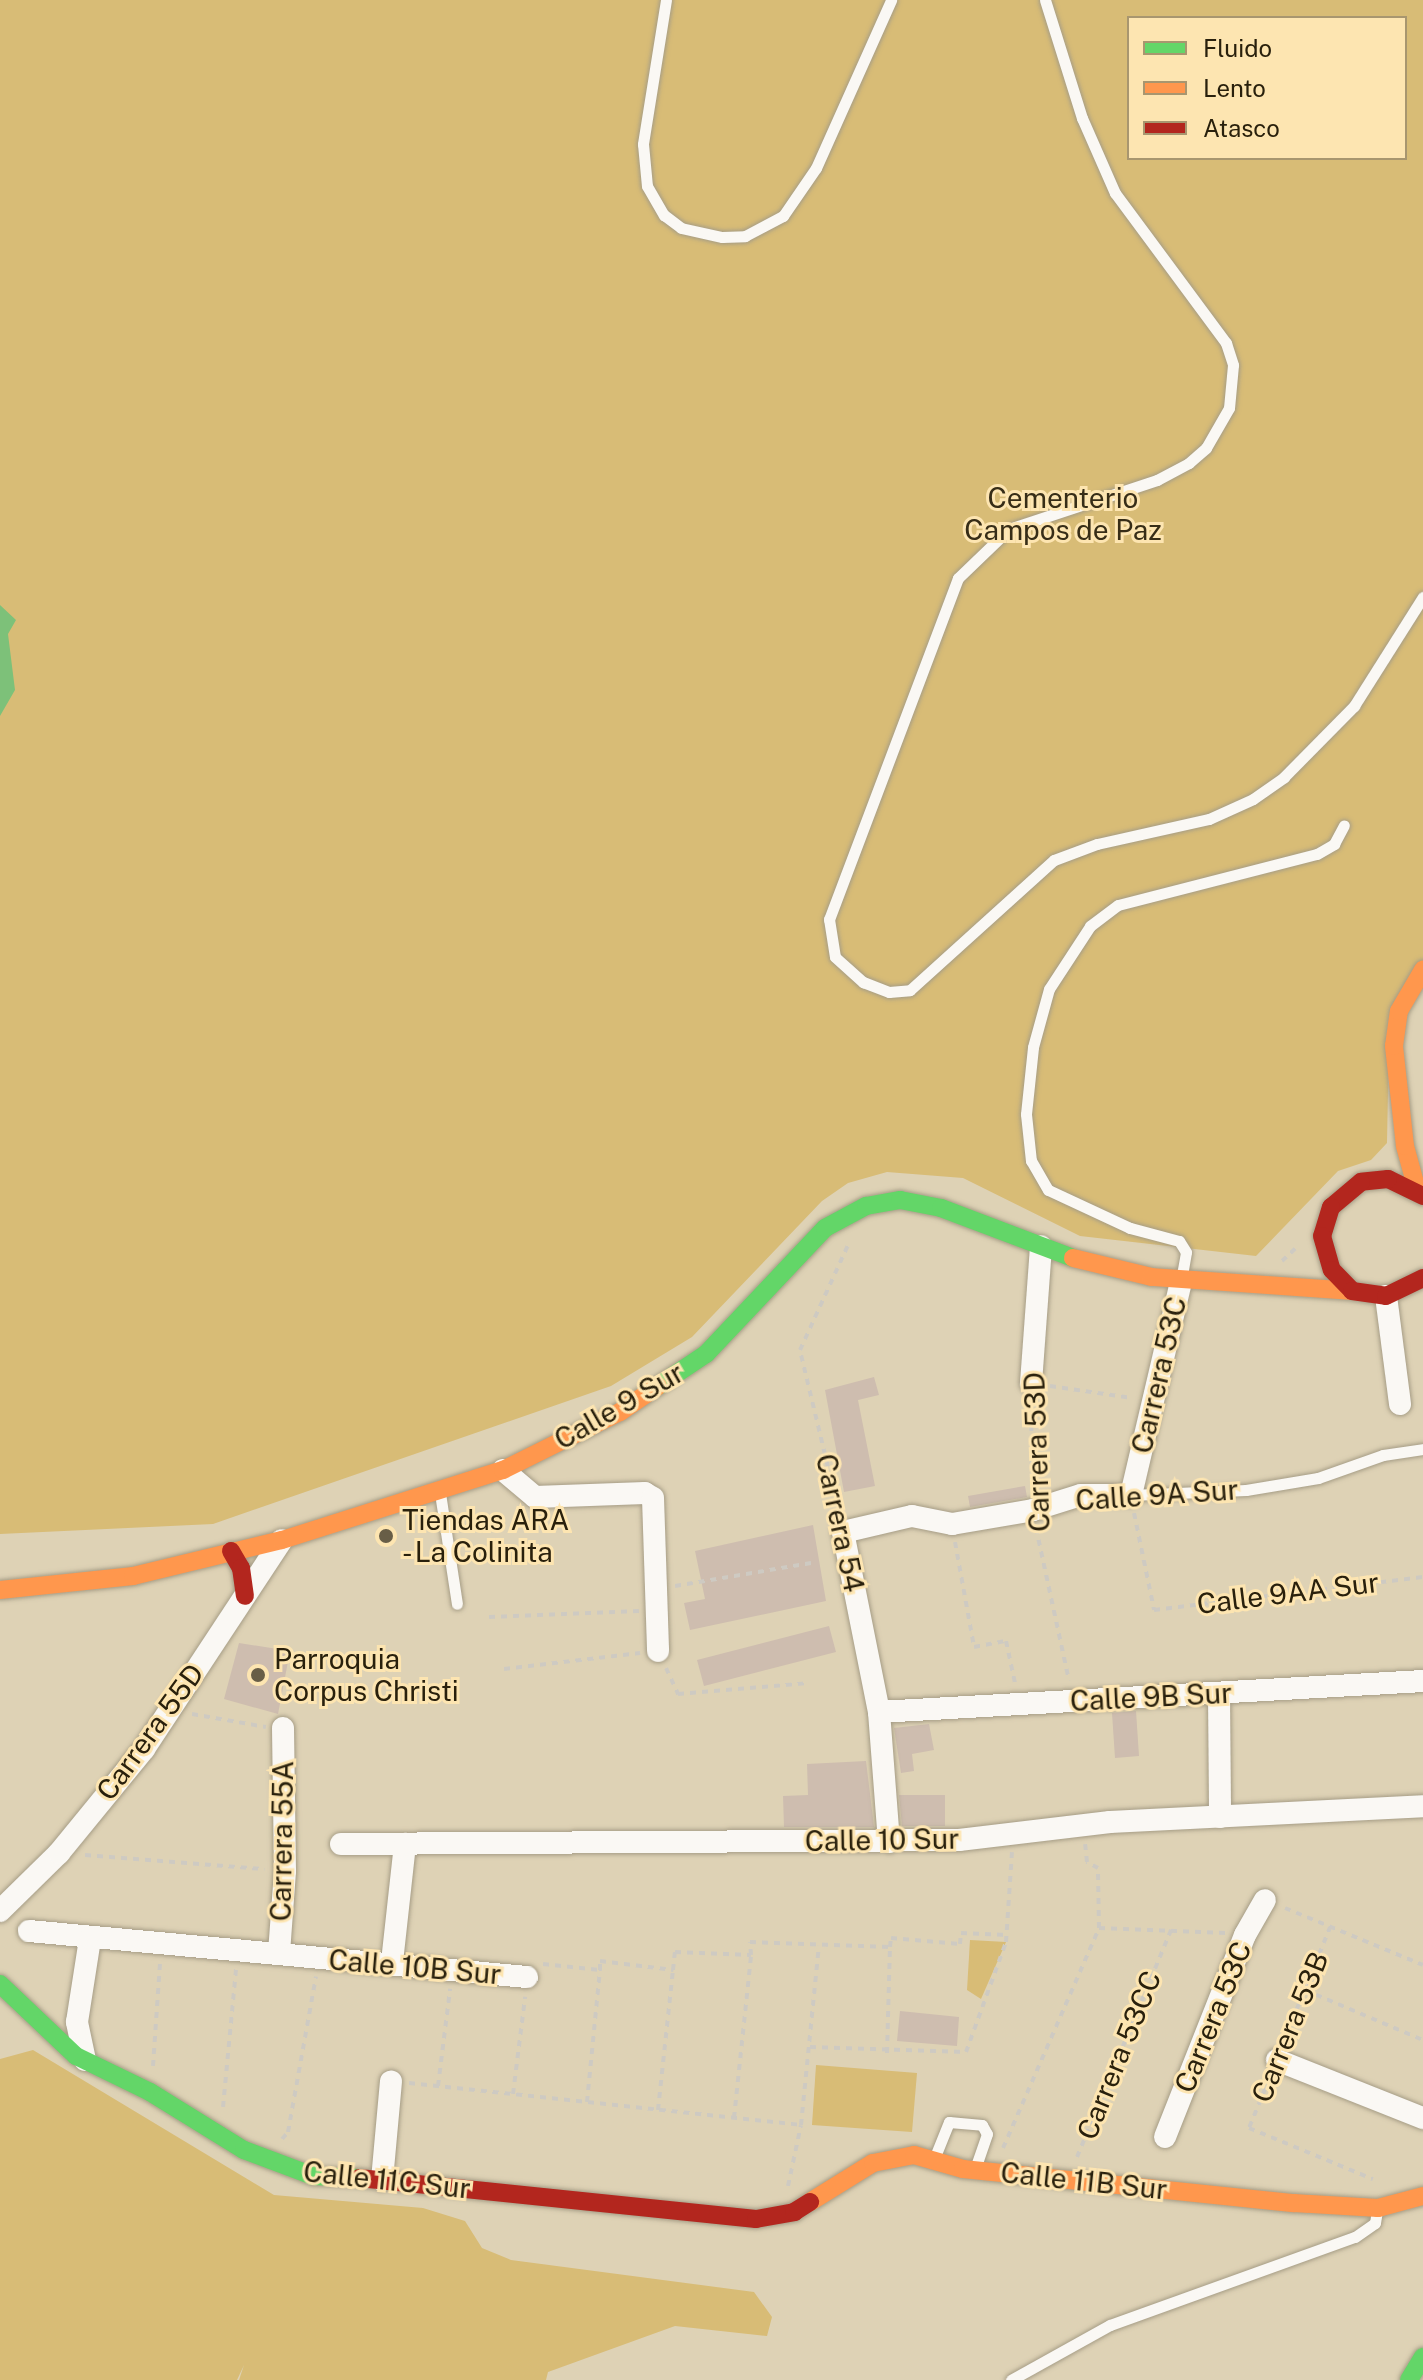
<!DOCTYPE html>
<style>
body{margin:0}
#map{position:relative;width:1423px;height:2380px;overflow:hidden;background:#ded2b5;font-family:"Public Sans",sans-serif}
div>[style]{position:absolute}
[style*='--x']{left:calc(var(--x)*1px);top:calc(var(--y)*1px);width:calc(var(--w)*1px);rotate:calc(var(--a)*1deg)}
.green>*{inset:0;background:#d8bc76}
.water>*{inset:0;background:#7dc179}
.building>*{inset:0;background:#cebdaf}
.path>*{height:4px;margin-top:-2px;transform-origin:0;background:repeating-linear-gradient(90deg,#cecac2 0 6px,transparent 0 12px)}
.roads{filter:drop-shadow(0 0 2px #a69d86) drop-shadow(0 0 2px #a69d86)}
.lane>*{height:11px;margin:-5.5px;padding:0 5.5px;transform-origin:5.5px;border-radius:5.5px;background:#faf8f4}
.street>*{height:22px;margin:-11px;padding:0 11px;transform-origin:11px;border-radius:11px;background:#faf8f4}
.fast>*{height:18px;margin:-9px;padding:0 9px;transform-origin:9px;border-radius:9px;background:#63d668}
.slow>*{height:18px;margin:-9px;padding:0 9px;transform-origin:9px;border-radius:9px;background:#ff974d}
.jam>*{height:18px;margin:-9px;padding:0 9px;transform-origin:9px;border-radius:9px;background:#b3261e}
.dots>*{width:22px;height:22px;translate:-50% -50%;box-sizing:border-box;border:4px solid #fde5b1;border-radius:50%}
span{translate:-50% -50%;white-space:nowrap;text-align:center;line-height:1.15;-webkit-text-stroke:6px #fde5b1;paint-order:stroke}
.park-label{font-size:28px;color:#372d17}
.street-label{font-size:28px;color:#29200c}
.poi-label{font-size:28px;color:#29200c}
.left{translate:0 -50%;text-align:left}
.legend{position:absolute;left:1127px;top:16px;width:280px;height:144px;box-sizing:border-box;background:#fde5b1;border:2px solid #a8966f;margin:0;padding:10px 14px;list-style:none;font-size:24px;color:#29200c}
.legend li{display:flex;align-items:center;gap:16px;height:40px}
.legend b{width:40px;border:2px solid #a8966f}
</style>
<div id="map">
<div class="green">
<div style="clip-path:polygon(evenodd,0 0,1423px 0,1423px 966px,1389px 1039px,1387px 1143px,1371px 1160px,1338px 1171px,1256px 1256px,1080px 1236px,963px 1178px,887px 1172px,848px 1183px,822px 1201px,692px 1337px,611px 1386px,213px 1524px,0 1534px,0 0,1129px 18px,1405px 18px,1405px 158px,1129px 158px,1129px 18px)"></div>
<div style="clip-path:polygon(970px 1940px,1006px 1942px,981px 1999px,967px 1990px)"></div>
<div style="clip-path:polygon(33px 2050px,274px 2195px,423px 2208px,465px 2221px,482px 2248px,511px 2260px,754px 2292px,772px 2317px,767px 2336px,675px 2326px,548px 2372px,546px 2380px,239px 2380px,244px 2365px,237px 2380px,0 2380px,0 2059px)"></div>
<div style="clip-path:polygon(816px 2065px,917px 2073px,912px 2132px,812px 2125px)"></div>
</div>
<div class="water">
<div style="clip-path:polygon(0 605px,16px 620px,8px 634px,15px 690px,0 716px)"></div>
</div>
<div class="building">
<div style="clip-path:polygon(874px 1377px,879px 1395px,858px 1400px,875px 1486px,844px 1492px,825px 1390px)"></div>
<div style="clip-path:polygon(1025px 1486px,1027px 1497px,970px 1507px,968px 1496px)"></div>
<div style="clip-path:polygon(813px 1525px,826px 1601px,690px 1630px,684px 1603px,705px 1599px,695px 1551px)"></div>
<div style="clip-path:polygon(829px 1626px,836px 1652px,704px 1686px,697px 1660px)"></div>
<div style="clip-path:polygon(239px 1643px,290px 1651px,278px 1714px,224px 1699px)"></div>
<div style="clip-path:polygon(1136px 1711px,1139px 1756px,1115px 1758px,1112px 1713px)"></div>
<div style="clip-path:polygon(929px 1724px,934px 1750px,912px 1754px,914px 1771px,901px 1773px,894px 1728px)"></div>
<div style="clip-path:polygon(866px 1761px,874px 1827px,784px 1827px,783px 1796px,808px 1795px,807px 1764px)"></div>
<div style="clip-path:polygon(899px 1795px,945px 1795px,945px 1826px,902px 1826px)"></div>
<div style="clip-path:polygon(900px 2011px,959px 2017px,957px 2046px,897px 2041px)"></div>
</div>
<div class="path">
<div style="--x:1282;--y:1261;--w:23;--a:-43"></div>
<div style="--x:1050;--y:1386;--w:83;--a:8.3"></div>
<div style="--x:1031;--y:1401;--w:87;--a:89.3"></div>
<div style="--x:839;--y:1513;--w:168;--a:-103.5"></div>
<div style="--x:800;--y:1350;--w:115;--a:-65.4"></div>
<div style="--x:1134;--y:1513;--w:99;--a:78.3"></div>
<div style="--x:1154;--y:1610;--w:271;--a:-7"></div>
<div style="--x:1036;--y:1528;--w:156;--a:77.8"></div>
<div style="--x:955;--y:1542;--w:107;--a:79.7"></div>
<div style="--x:974;--y:1647;--w:33;--a:-11"></div>
<div style="--x:1006;--y:1641;--w:43;--a:77.9"></div>
<div style="--x:675;--y:1586;--w:138;--a:-9.6"></div>
<div style="--x:489;--y:1617;--w:150;--a:-2.3"></div>
<div style="--x:666;--y:1668;--w:29;--a:65"></div>
<div style="--x:678;--y:1694;--w:130;--a:-4.8"></div>
<div style="--x:504;--y:1669;--w:137;--a:-6.7"></div>
<div style="--x:192;--y:1714;--w:75;--a:10"></div>
<div style="--x:85;--y:1855;--w:180;--a:4.5"></div>
<div style="--x:1285;--y:1908;--w:149;--a:22.4"></div>
<div style="--x:1099;--y:1928;--w:127;--a:2.3"></div>
<div style="--x:543;--y:1964;--w:57;--a:6"></div>
<div style="--x:600;--y:1970;--w:9;--a:-90"></div>
<div style="--x:600;--y:1961;--w:74;--a:7"></div>
<div style="--x:673;--y:1970;--w:18;--a:-84"></div>
<div style="--x:675;--y:1952;--w:76;--a:2.3"></div>
<div style="--x:751;--y:1955;--w:13;--a:-94"></div>
<div style="--x:750;--y:1942;--w:140;--a:2"></div>
<div style="--x:890;--y:1947;--w:9;--a:-84"></div>
<div style="--x:891;--y:1938;--w:69;--a:5"></div>
<div style="--x:960;--y:1944;--w:11;--a:-85"></div>
<div style="--x:961;--y:1933;--w:46;--a:2.5"></div>
<div style="--x:1305;--y:1990;--w:128;--a:23"></div>
<div style="--x:1283;--y:2043;--w:125;--a:-67.9"></div>
<div style="--x:810;--y:2047;--w:156;--a:1.8"></div>
<div style="--x:966;--y:2052;--w:117;--a:-70"></div>
<div style="--x:1006;--y:1942;--w:90;--a:-86.2"></div>
<div style="--x:887;--y:2053;--w:105;--a:-88.4"></div>
<div style="--x:153;--y:2066;--w:103;--a:-86.1"></div>
<div style="--x:1270;--y:2077;--w:55;--a:112.4"></div>
<div style="--x:1249;--y:2128;--w:134;--a:22.4"></div>
<div style="--x:409;--y:2083;--w:394;--a:6.1"></div>
<div style="--x:438;--y:2086;--w:98;--a:-82.9"></div>
<div style="--x:513;--y:2094;--w:98;--a:-82.9"></div>
<div style="--x:587;--y:2102;--w:133;--a:-84.4"></div>
<div style="--x:223;--y:2107;--w:139;--a:-84.6"></div>
<div style="--x:658;--y:2110;--w:141;--a:-83.9"></div>
<div style="--x:734;--y:2118;--w:164;--a:-84"></div>
<div style="--x:282;--y:2139;--w:9;--a:-49"></div>
<div style="--x:288;--y:2132;--w:158;--a:-79.8"></div>
<div style="--x:1003;--y:2148;--w:240;--a:-66.4"></div>
<div style="--x:1099;--y:1928;--w:60;--a:-91"></div>
<div style="--x:1098;--y:1868;--w:13;--a:-151"></div>
<div style="--x:1087;--y:1862;--w:18;--a:-96"></div>
<div style="--x:1077;--y:2157;--w:246;--a:-67.5"></div>
<div style="--x:788;--y:2186;--w:62;--a:-78"></div>
<div style="--x:801;--y:2125;--w:180;--a:-84.3"></div>
</div>
<div class="roads">
<div class="lane">
<div style="--x:666;--y:0;--w:146;--a:99.1"></div>
<div style="--x:643;--y:144;--w:42;--a:84.6"></div>
<div style="--x:647;--y:186;--w:34;--a:60"></div>
<div style="--x:664;--y:215;--w:21;--a:37"></div>
<div style="--x:681;--y:228;--w:42;--a:12.4"></div>
<div style="--x:722;--y:237;--w:23;--a:-2"></div>
<div style="--x:745;--y:236;--w:43;--a:-27.8"></div>
<div style="--x:783;--y:216;--w:58;--a:-55.5"></div>
<div style="--x:816;--y:168;--w:184;--a:-65.9"></div>
<div style="--x:1045;--y:0;--w:124;--a:72.6"></div>
<div style="--x:1082;--y:118;--w:82;--a:66.3"></div>
<div style="--x:1115;--y:193;--w:187;--a:53.5"></div>
<div style="--x:1226;--y:343;--w:23;--a:72"></div>
<div style="--x:1233;--y:365;--w:43;--a:95.3"></div>
<div style="--x:1229;--y:408;--w:46;--a:119.9"></div>
<div style="--x:1206;--y:448;--w:23;--a:139"></div>
<div style="--x:1189;--y:463;--w:36;--a:152"></div>
<div style="--x:1157;--y:480;--w:156;--a:161.7"></div>
<div style="--x:1009;--y:529;--w:71;--a:136.1"></div>
<div style="--x:958;--y:578;--w:365;--a:110.7"></div>
<div style="--x:829;--y:919;--w:38;--a:81"></div>
<div style="--x:835;--y:957;--w:38;--a:42"></div>
<div style="--x:863;--y:982;--w:28;--a:21"></div>
<div style="--x:889;--y:992;--w:21;--a:-5"></div>
<div style="--x:910;--y:990;--w:194;--a:-42.1"></div>
<div style="--x:1054;--y:860;--w:46;--a:-20.4"></div>
<div style="--x:1097;--y:844;--w:115;--a:-12.6"></div>
<div style="--x:1209;--y:819;--w:48;--a:-24.4"></div>
<div style="--x:1253;--y:799;--w:38;--a:-35"></div>
<div style="--x:1284;--y:777;--w:100;--a:-45.4"></div>
<div style="--x:1354;--y:706;--w:129;--a:-57.7"></div>
<div style="--x:1182;--y:1275;--w:23;--a:-80"></div>
<div style="--x:1186;--y:1252;--w:13;--a:-122"></div>
<div style="--x:1179;--y:1241;--w:51;--a:-165.1"></div>
<div style="--x:1130;--y:1228;--w:90;--a:-155.1"></div>
<div style="--x:1048;--y:1190;--w:34;--a:-120"></div>
<div style="--x:1031;--y:1161;--w:47;--a:-96.1"></div>
<div style="--x:1026;--y:1114;--w:67;--a:-84"></div>
<div style="--x:1033;--y:1047;--w:60;--a:-74.6"></div>
<div style="--x:1049;--y:989;--w:75;--a:-56.9"></div>
<div style="--x:1090;--y:926;--w:35;--a:-37"></div>
<div style="--x:1118;--y:905;--w:205;--a:-14.4"></div>
<div style="--x:1317;--y:854;--w:20;--a:-30"></div>
<div style="--x:1334;--y:844;--w:21;--a:-62"></div>
<div style="--x:440;--y:1493;--w:112;--a:81.3"></div>
<div style="--x:1131;--y:1495;--w:115;--a:-2.5"></div>
<div style="--x:1246;--y:1490;--w:73;--a:-9.5"></div>
<div style="--x:1318;--y:1478;--w:69;--a:-19.5"></div>
<div style="--x:1383;--y:1455;--w:40;--a:-8.5"></div>
<div style="--x:934;--y:2159;--w:40;--a:-68"></div>
<div style="--x:949;--y:2122;--w:33;--a:5"></div>
<div style="--x:982;--y:2125;--w:10;--a:61"></div>
<div style="--x:987;--y:2134;--w:34;--a:109"></div>
<div style="--x:1011;--y:2380;--w:113;--a:-29.1"></div>
<div style="--x:1110;--y:2325;--w:260;--a:-19.8"></div>
<div style="--x:1355;--y:2237;--w:24;--a:-35"></div>
<div style="--x:1375;--y:2223;--w:13;--a:-81"></div>
</div>
<div class="street">
<div style="--x:1386;--y:1296;--w:109;--a:82.6"></div>
<div style="--x:1031;--y:1383;--w:137;--a:-85.8"></div>
<div style="--x:503;--y:1470;--w:42;--a:40.2"></div>
<div style="--x:535;--y:1497;--w:110;--a:-2.1"></div>
<div style="--x:645;--y:1493;--w:9;--a:32"></div>
<div style="--x:653;--y:1498;--w:153;--a:88.1"></div>
<div style="--x:1219;--y:1694;--w:123;--a:89.5"></div>
<div style="--x:879;--y:1712;--w:545;--a:-3.26"></div>
<div style="--x:889;--y:1842;--w:130;--a:-94.4"></div>
<div style="--x:879;--y:1712;--w:184;--a:-101.3"></div>
<div style="--x:843;--y:1532;--w:71;--a:-13.1"></div>
<div style="--x:912;--y:1516;--w:41;--a:11.3"></div>
<div style="--x:952;--y:1524;--w:82;--a:-9.8"></div>
<div style="--x:1033;--y:1510;--w:50;--a:-17.4"></div>
<div style="--x:1081;--y:1495;--w:50;--a:0"></div>
<div style="--x:1131;--y:1495;--w:220;--a:-76.8"></div>
<div style="--x:341;--y:1844;--w:618;--a:-0.37"></div>
<div style="--x:959;--y:1840;--w:152;--a:-6.8"></div>
<div style="--x:1110;--y:1822;--w:313;--a:-2.9"></div>
<div style="--x:0;--y:1911;--w:83;--a:-44.5"></div>
<div style="--x:59;--y:1853;--w:134;--a:-50.7"></div>
<div style="--x:144;--y:1749;--w:250;--a:-56.6"></div>
<div style="--x:29;--y:1931;--w:500;--a:5.28"></div>
<div style="--x:279;--y:1953;--w:82;--a:-85.8"></div>
<div style="--x:285;--y:1871;--w:143;--a:-90.8"></div>
<div style="--x:392;--y:1962;--w:119;--a:-83.7"></div>
<div style="--x:85;--y:2060;--w:39;--a:-102"></div>
<div style="--x:77;--y:2022;--w:84;--a:-81.1"></div>
<div style="--x:1277;--y:2060;--w:157;--a:21.7"></div>
<div style="--x:1165;--y:2137;--w:217;--a:-68.4"></div>
<div style="--x:1245;--y:1935;--w:40;--a:-60.3"></div>
<div style="--x:382;--y:2180;--w:99;--a:-84.8"></div>
</div>
<div class="fast">
<div style="--x:658;--y:1386;--w:58;--a:-33.7"></div>
<div style="--x:706;--y:1354;--w:173;--a:-46.6"></div>
<div style="--x:825;--y:1228;--w:47;--a:-28.2"></div>
<div style="--x:866;--y:1206;--w:35;--a:-10"></div>
<div style="--x:900;--y:1200;--w:42;--a:11"></div>
<div style="--x:941;--y:1208;--w:141;--a:20.7"></div>
<div style="--x:0;--y:1984;--w:105;--a:43.5"></div>
<div style="--x:76;--y:2056;--w:82;--a:25.9"></div>
<div style="--x:150;--y:2092;--w:110;--a:31.7"></div>
<div style="--x:244;--y:2150;--w:74;--a:20.6"></div>
<div style="--x:313;--y:2176;--w:46;--a:2.5"></div>
<div style="--x:1409;--y:2380;--w:27;--a:-59"></div>
</div>
<div class="slow">
<div style="--x:1417;--y:1190;--w:46;--a:-105.3"></div>
<div style="--x:1405;--y:1146;--w:101;--a:-96.3"></div>
<div style="--x:1394;--y:1046;--w:35;--a:-82"></div>
<div style="--x:1399;--y:1011;--w:48;--a:-59.7"></div>
<div style="--x:1073;--y:1258;--w:81;--a:13.5"></div>
<div style="--x:1152;--y:1277;--w:200;--a:4"></div>
<div style="--x:0;--y:1590;--w:134;--a:-6"></div>
<div style="--x:133;--y:1576;--w:153;--a:-13.6"></div>
<div style="--x:282;--y:1540;--w:232;--a:-17.6"></div>
<div style="--x:503;--y:1470;--w:131;--a:-26.4"></div>
<div style="--x:620;--y:1412;--w:46;--a:-34.4"></div>
<div style="--x:810;--y:2202;--w:74;--a:-31.8"></div>
<div style="--x:873;--y:2163;--w:42;--a:-11"></div>
<div style="--x:914;--y:2155;--w:51;--a:15.9"></div>
<div style="--x:963;--y:2169;--w:333;--a:5.9"></div>
<div style="--x:1294;--y:2203;--w:84;--a:3.4"></div>
<div style="--x:1378;--y:2208;--w:47;--a:-14.9"></div>
</div>
<div class="jam">
<div style="--x:1423;--y:1196;--w:39;--a:-154"></div>
<div style="--x:1388;--y:1179;--w:27;--a:174"></div>
<div style="--x:1361;--y:1182;--w:39;--a:140"></div>
<div style="--x:1331;--y:1207;--w:30;--a:107"></div>
<div style="--x:1322;--y:1236;--w:35;--a:74"></div>
<div style="--x:1332;--y:1270;--w:29;--a:46"></div>
<div style="--x:1352;--y:1291;--w:34;--a:8"></div>
<div style="--x:1386;--y:1296;--w:41;--a:-25.9"></div>
<div style="--x:231;--y:1551;--w:20;--a:60"></div>
<div style="--x:241;--y:1568;--w:28;--a:82"></div>
<div style="--x:359;--y:2178;--w:399;--a:5.9"></div>
<div style="--x:756;--y:2219;--w:39;--a:-10"></div>
<div style="--x:794;--y:2212;--w:19;--a:-32"></div>
</div>
</div>
<div class="dots">
<div style="left:386px;top:1536px;background:#685e47"></div>
<div style="left:258px;top:1675px;background:#685e47"></div>
</div>
<div class="park-label">
<span style="left:1063px;top:514px">Cementerio<br>Campos de Paz</span>
</div>
<div class="street-label">
<span style="left:1159px;top:1375px;rotate:-77deg">Carrera 53C</span>
<span style="left:619px;top:1406px;rotate:-30deg">Calle 9 Sur</span>
<span style="left:1037px;top:1452px;rotate:-92deg">Carrera 53D</span>
<span style="left:1157px;top:1495px;rotate:-4deg">Calle 9A Sur</span>
<span style="left:840px;top:1523px;rotate:78deg">Carrera 54</span>
<span style="left:1288px;top:1593px;rotate:-7deg">Calle 9AA Sur</span>
<span style="left:1151px;top:1697px;rotate:-3deg">Calle 9B Sur</span>
<span style="left:150px;top:1732px;rotate:-54deg">Carrera 55D</span>
<span style="left:882px;top:1840px;rotate:-1deg">Calle 10 Sur</span>
<span style="left:282px;top:1841px;rotate:-89deg">Carrera 55A</span>
<span style="left:415px;top:1967px;rotate:5deg">Calle 10B Sur</span>
<span style="left:1213px;top:2017px;rotate:-68deg">Carrera 53C</span>
<span style="left:1290px;top:2027px;rotate:-68deg">Carrera 53B</span>
<span style="left:1119px;top:2055px;rotate:-68deg">Carrera 53CC</span>
<span style="left:387px;top:2180px;rotate:6deg">Calle 11C Sur</span>
<span style="left:1084px;top:2181px;rotate:6deg">Calle 11B Sur</span>
</div>
<div class="poi-label">
<span class="left" style="left:402px;top:1536px">Tiendas ARA<br>- La Colinita</span>
<span class="left" style="left:274px;top:1675px">Parroquia<br>Corpus Christi</span>
</div>
<ul class="legend">
<li><b style="height:10px;background:#63d668"></b>Fluido</li>
<li><b style="height:10px;background:#ff974d"></b>Lento</li>
<li><b style="height:10px;background:#b3261e"></b>Atasco</li>
</ul>
</div>
